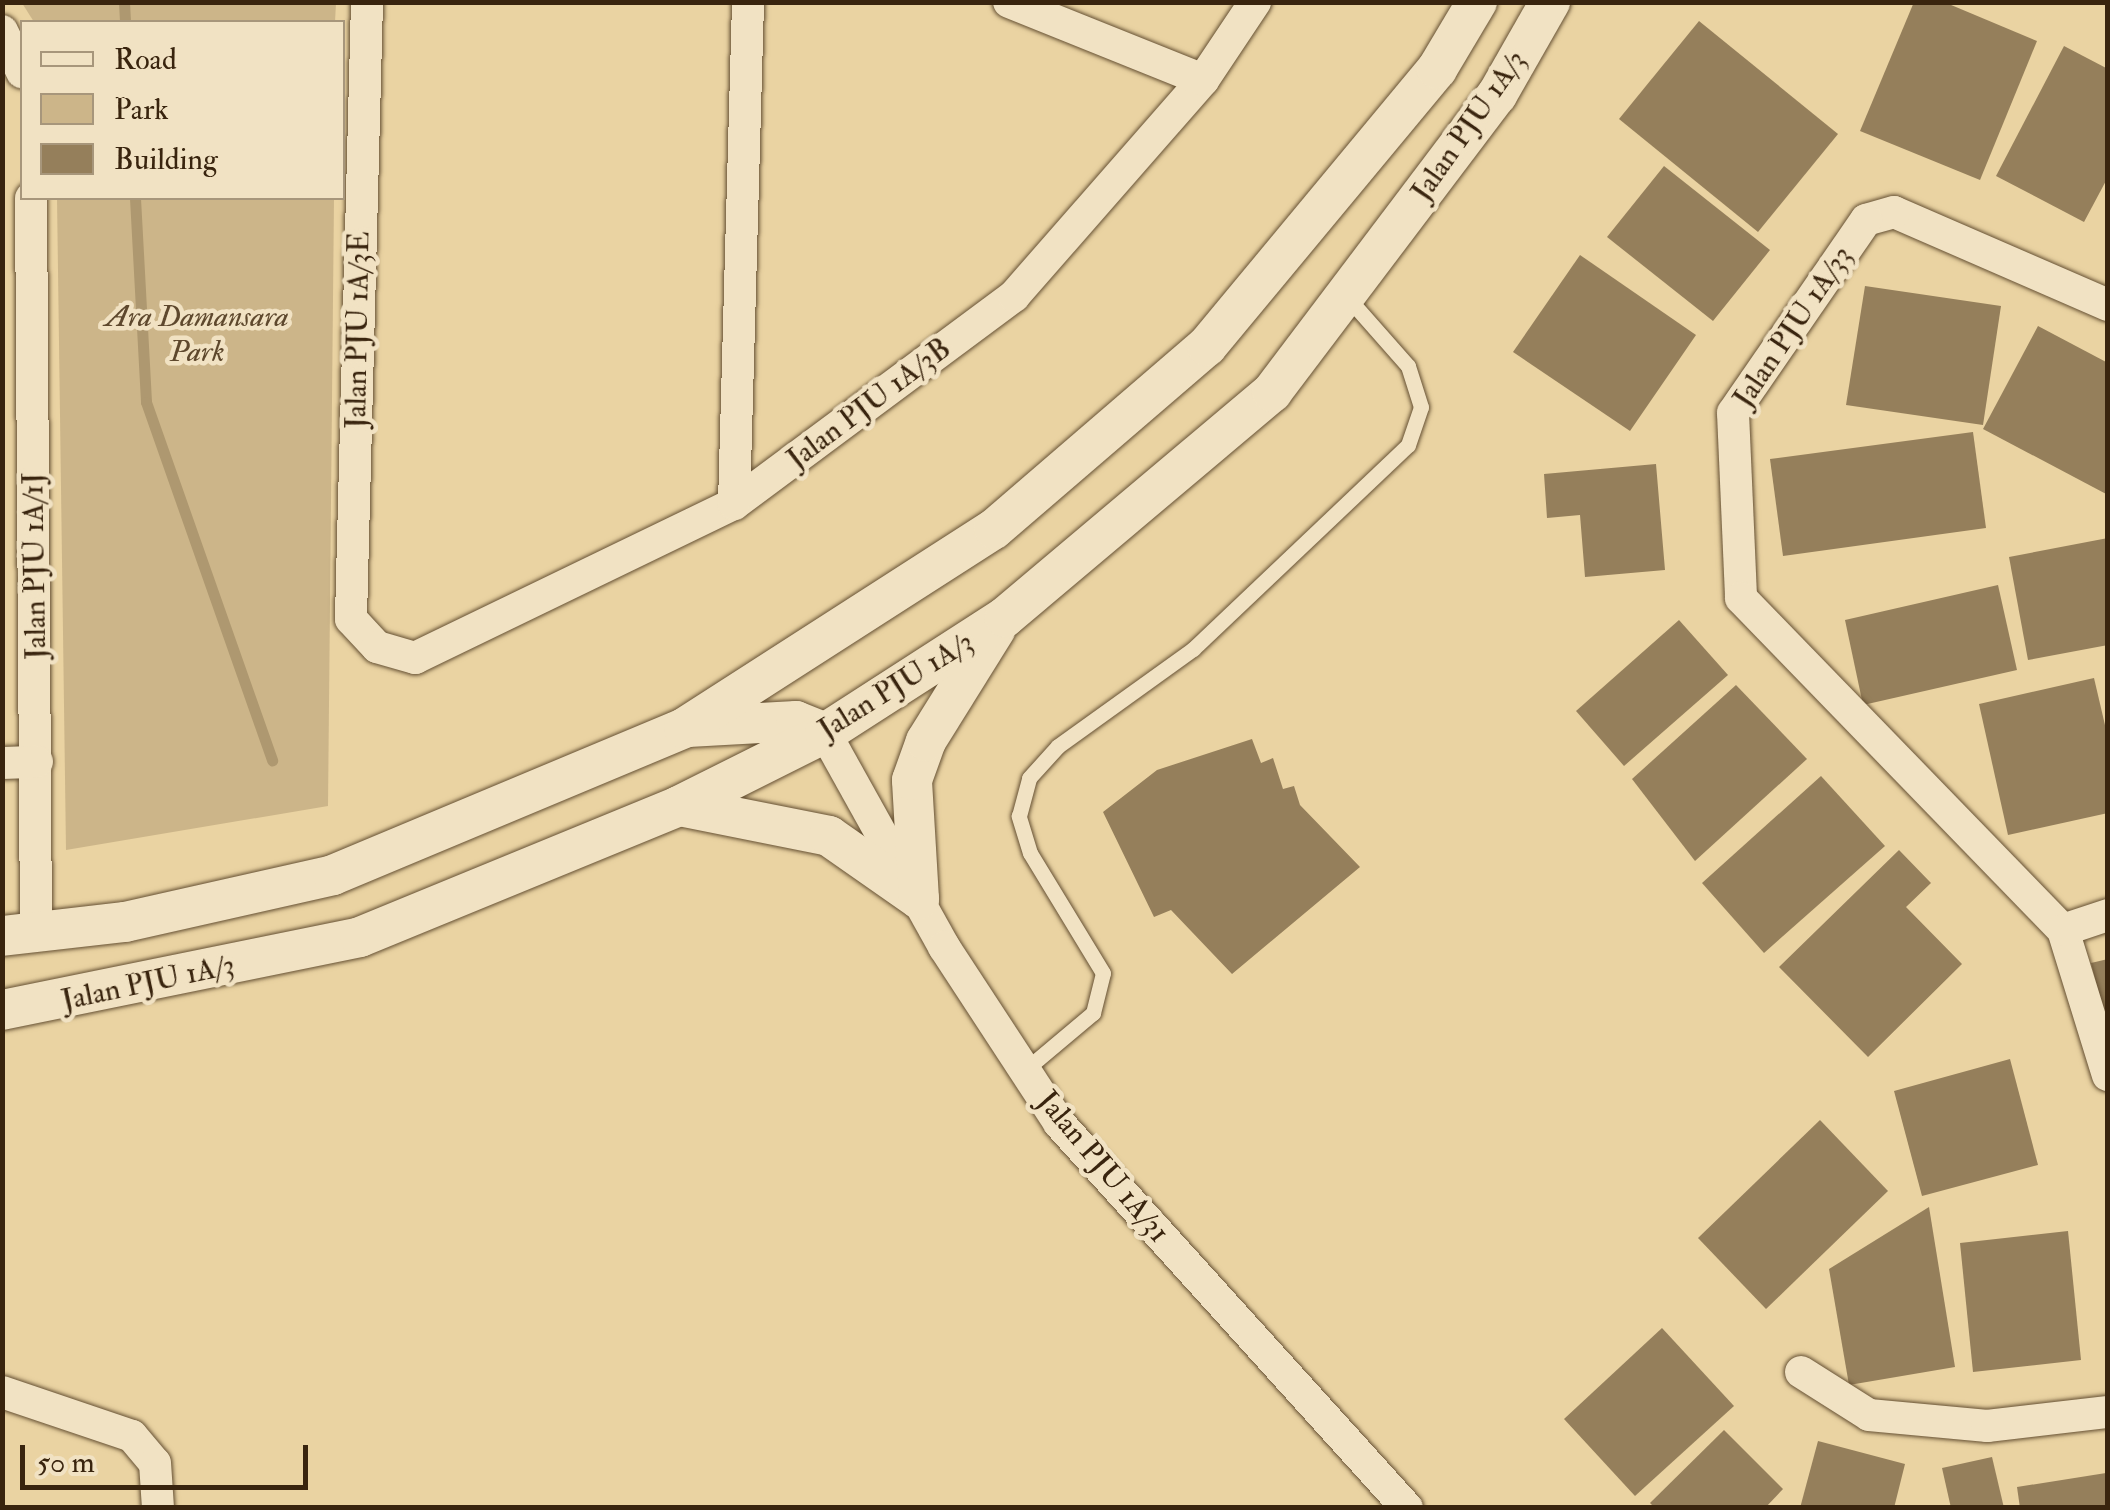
<!DOCTYPE html>
<style>
body{margin:0}
#map{position:relative;width:2110px;height:1510px;overflow:hidden;background:#ead3a2;font-family:"IM FELL Double Pica",serif}
div>[style]{position:absolute}
[style*='--x']{left:calc(var(--x)*1px);top:calc(var(--y)*1px);width:calc(var(--w)*1px);rotate:calc(var(--a)*1deg)}
.green>*{inset:0;background:#ccb589}
.stream>*{height:11px;margin:-5.5px;padding:0 5.5px;transform-origin:5.5px;border-radius:5.5px;background:#ae9870}
.building>*{inset:0;background:#957f5b}
.roads{filter:drop-shadow(0 0 2px #655033) drop-shadow(0 0 2px #655033)}
.service>*{height:15px;margin:-7.5px;padding:0 7.5px;transform-origin:7.5px;border-radius:7.5px;background:#f1e2c3}
.minor>*{height:32px;margin:-16px;padding:0 16px;transform-origin:16px;border-radius:16px;background:#f1e2c3}
.tertiary>*{height:40px;margin:-20px;padding:0 20px;transform-origin:20px;border-radius:20px;background:#f1e2c3}
span{translate:-50% -50%;white-space:nowrap;text-align:center;line-height:1.15;-webkit-text-stroke:9px #f1e2c3;paint-order:stroke}
.street-label{font-size:30px;color:#39240e}
.park-label{font-size:30px;color:#5e482d;font-style:italic}
.frame{position:absolute;inset:0;border:5px solid #39240e;pointer-events:none}
.legend{position:absolute;left:20px;top:20px;width:325px;height:180px;box-sizing:border-box;background:#f1e2c3;border:2px solid #a7967b;margin:0;padding:12px 18px;list-style:none;font-size:30px;color:#39240e}
.legend li{display:flex;align-items:center;gap:20px;height:50px}
.legend b{width:50px;border:2px solid #a7967b}
.scale{position:absolute;left:20px;top:1445px;width:288px;height:45px;box-sizing:border-box;border:5px solid #39240e;border-top:0;padding-left:12px;font-size:30px;line-height:35px;white-space:nowrap;color:#39240e;-webkit-text-stroke:8px #f1e2c3;paint-order:stroke}
</style>
<div id="map">
<div class="green">
<div style="clip-path:polygon(22px 3px,336px 3px,335px 22px,34px 22px)"></div>
<div style="clip-path:polygon(57px 198px,334px 198px,328px 806px,66px 850px)"></div>
</div>
<div class="stream">
<div style="--x:124;--y:2;--w:20;--a:87"></div>
<div style="--x:135;--y:198;--w:204;--a:86.9"></div>
<div style="--x:146;--y:402;--w:380;--a:70.6"></div>
</div>
<div class="building">
<div style="clip-path:polygon(1914px 2px,1944px 2px,2037px 41px,1980px 180px,1860px 131px)"></div>
<div style="clip-path:polygon(1699px 21px,1838px 134px,1758px 232px,1619px 119px)"></div>
<div style="clip-path:polygon(2064px 46px,2108px 69px,2108px 177px,2084px 222px,1996px 176px)"></div>
<div style="clip-path:polygon(1664px 166px,1770px 250px,1713px 321px,1607px 237px)"></div>
<div style="clip-path:polygon(1580px 255px,1696px 335px,1630px 431px,1513px 352px)"></div>
<div style="clip-path:polygon(1865px 286px,2001px 306px,1983px 425px,1846px 405px)"></div>
<div style="clip-path:polygon(2038px 326px,2108px 363px,2108px 495px,1983px 429px)"></div>
<div style="clip-path:polygon(1973px 432px,1986px 528px,1783px 556px,1770px 459px)"></div>
<div style="clip-path:polygon(1656px 464px,1665px 570px,1585px 577px,1580px 515px,1547px 518px,1544px 474px)"></div>
<div style="clip-path:polygon(2108px 538px,2108px 645px,2028px 660px,2009px 557px)"></div>
<div style="clip-path:polygon(1998px 585px,2017px 670px,1863px 705px,1845px 620px)"></div>
<div style="clip-path:polygon(1679px 620px,1728px 675px,1624px 766px,1576px 711px)"></div>
<div style="clip-path:polygon(2094px 678px,2108px 738px,2108px 813px,2008px 835px,1979px 704px)"></div>
<div style="clip-path:polygon(1736px 685px,1807px 759px,1695px 861px,1632px 779px)"></div>
<div style="clip-path:polygon(1252px 739px,1261px 763px,1273px 758px,1283px 789px,1294px 786px,1300px 805px,1360px 867px,1232px 974px,1171px 910px,1154px 917px,1103px 812px,1157px 770px)"></div>
<div style="clip-path:polygon(1821px 776px,1885px 846px,1764px 953px,1702px 883px)"></div>
<div style="clip-path:polygon(1899px 850px,1931px 883px,1906px 907px,1962px 964px,1868px 1057px,1779px 967px)"></div>
<div style="clip-path:polygon(2108px 959px,2108px 1020px,2106px 1021px,2091px 963px)"></div>
<div style="clip-path:polygon(2010px 1059px,2038px 1165px,1922px 1196px,1894px 1091px)"></div>
<div style="clip-path:polygon(1820px 1120px,1888px 1191px,1766px 1309px,1698px 1238px)"></div>
<div style="clip-path:polygon(1929px 1207px,1955px 1367px,1849px 1385px,1829px 1269px)"></div>
<div style="clip-path:polygon(2068px 1231px,2081px 1360px,1973px 1372px,1960px 1243px)"></div>
<div style="clip-path:polygon(1662px 1328px,1734px 1406px,1635px 1496px,1564px 1419px)"></div>
<div style="clip-path:polygon(1724px 1430px,1783px 1489px,1765px 1508px,1655px 1508px,1650px 1503px)"></div>
<div style="clip-path:polygon(1818px 1441px,1905px 1464px,1894px 1508px,1800px 1508px)"></div>
<div style="clip-path:polygon(1992px 1457px,2004px 1508px,1951px 1508px,1942px 1468px)"></div>
<div style="clip-path:polygon(2106px 1473px,2108px 1508px,2020px 1508px,2017px 1487px)"></div>
</div>
<div class="roads">
<div class="service">
<div style="--x:1025;--y:1070;--w:89;--a:-40"></div>
<div style="--x:1093;--y:1013;--w:41;--a:-76"></div>
<div style="--x:1103;--y:973;--w:140;--a:-121.3"></div>
<div style="--x:1030;--y:853;--w:39;--a:-107"></div>
<div style="--x:1019;--y:816;--w:39;--a:-75"></div>
<div style="--x:1029;--y:778;--w:43;--a:-47.8"></div>
<div style="--x:1058;--y:746;--w:166;--a:-35.7"></div>
<div style="--x:1193;--y:649;--w:296;--a:-43.5"></div>
<div style="--x:1408;--y:445;--w:40;--a:-71.1"></div>
<div style="--x:1421;--y:407;--w:43;--a:-107.6"></div>
<div style="--x:1408;--y:366;--w:91;--a:-131.4"></div>
</div>
<div class="minor">
<div style="--x:367;--y:2;--w:617;--a:91.49"></div>
<div style="--x:351;--y:619;--w:38;--a:47"></div>
<div style="--x:377;--y:647;--w:40;--a:16"></div>
<div style="--x:415;--y:658;--w:354;--a:-25.8"></div>
<div style="--x:734;--y:504;--w:349;--a:-36.6"></div>
<div style="--x:1014;--y:296;--w:287;--a:-48.8"></div>
<div style="--x:1203;--y:80;--w:94;--a:-56.3"></div>
<div style="--x:1009;--y:2;--w:209;--a:21.9"></div>
<div style="--x:2;--y:31;--w:46;--a:64"></div>
<div style="--x:31;--y:198;--w:736;--a:89.61"></div>
<div style="--x:2108;--y:305;--w:233;--a:-156.5"></div>
<div style="--x:1894;--y:212;--w:29;--a:164"></div>
<div style="--x:1866;--y:220;--w:234;--a:124.6"></div>
<div style="--x:1733;--y:413;--w:185;--a:87.5"></div>
<div style="--x:1741;--y:598;--w:463;--a:45.9"></div>
<div style="--x:2063;--y:930;--w:152;--a:72.8"></div>
<div style="--x:734;--y:504;--w:502;--a:-88.4"></div>
<div style="--x:825;--y:733;--w:245;--a:60.9"></div>
<div style="--x:944;--y:947;--w:210;--a:56.8"></div>
<div style="--x:1059;--y:1123;--w:519;--a:47.89"></div>
<div style="--x:2;--y:763;--w:35;--a:-2"></div>
<div style="--x:2063;--y:930;--w:47;--a:-18.4"></div>
<div style="--x:1801;--y:1372;--w:80;--a:32.3"></div>
<div style="--x:1869;--y:1415;--w:119;--a:5.3"></div>
<div style="--x:1987;--y:1426;--w:122;--a:-6.6"></div>
<div style="--x:2;--y:1392;--w:137;--a:18.7"></div>
<div style="--x:132;--y:1436;--w:35;--a:50"></div>
<div style="--x:155;--y:1463;--w:45;--a:86.2"></div>
</div>
<div class="tertiary">
<div style="--x:688;--y:727;--w:108;--a:-3.2"></div>
<div style="--x:796;--y:721;--w:31;--a:22"></div>
<div style="--x:679;--y:806;--w:153;--a:11.3"></div>
<div style="--x:829;--y:836;--w:110;--a:35"></div>
<div style="--x:919;--y:899;--w:119;--a:-93.4"></div>
<div style="--x:912;--y:780;--w:41;--a:-70.3"></div>
<div style="--x:926;--y:741;--w:131;--a:-58.1"></div>
<div style="--x:2;--y:936;--w:124;--a:-6.5"></div>
<div style="--x:125;--y:922;--w:213;--a:-12.7"></div>
<div style="--x:333;--y:875;--w:381;--a:-22.7"></div>
<div style="--x:684;--y:728;--w:368;--a:-32.7"></div>
<div style="--x:994;--y:529;--w:281;--a:-40.7"></div>
<div style="--x:1207;--y:346;--w:360;--a:-50.3"></div>
<div style="--x:1437;--y:69;--w:78;--a:-59.2"></div>
<div style="--x:2;--y:1010;--w:365;--a:-11.5"></div>
<div style="--x:360;--y:937;--w:345;--a:-22.3"></div>
<div style="--x:679;--y:806;--w:163;--a:-26.6"></div>
<div style="--x:825;--y:733;--w:214;--a:-32.8"></div>
<div style="--x:1005;--y:617;--w:349;--a:-40.1"></div>
<div style="--x:1272;--y:392;--w:373;--a:-52.9"></div>
<div style="--x:1497;--y:95;--w:107;--a:-60.3"></div>
</div>
</div>
<div class="street-label">
<span style="left:1469px;top:126px;rotate:-55deg">Jalan PJU 1A/3</span>
<span style="left:1793px;top:327px;rotate:-56deg">Jalan PJU 1A/33</span>
<span style="left:358px;top:330px;rotate:-89deg">Jalan PJU 1A/3E</span>
<span style="left:869px;top:404px;rotate:-37deg">Jalan PJU 1A/3B</span>
<span style="left:35px;top:566px;rotate:-91deg">Jalan PJU 1A/1J</span>
<span style="left:896px;top:686px;rotate:-32deg">Jalan PJU 1A/3</span>
<span style="left:148px;top:983px;rotate:-12deg">Jalan PJU 1A/3</span>
<span style="left:1103px;top:1167px;rotate:50deg">Jalan PJU 1A/31</span>
</div>
<div class="park-label">
<span style="left:197px;top:334px">Ara Damansara<br>Park</span>
</div>
<div class="frame"></div>
<ul class="legend">
<li><b style="height:12px;background:#f1e2c3"></b>Road</li>
<li><b style="height:28px;background:#ccb589"></b>Park</li>
<li><b style="height:28px;background:#957f5b"></b>Building</li>
</ul>
<div class="scale">50 m</div>
</div>
